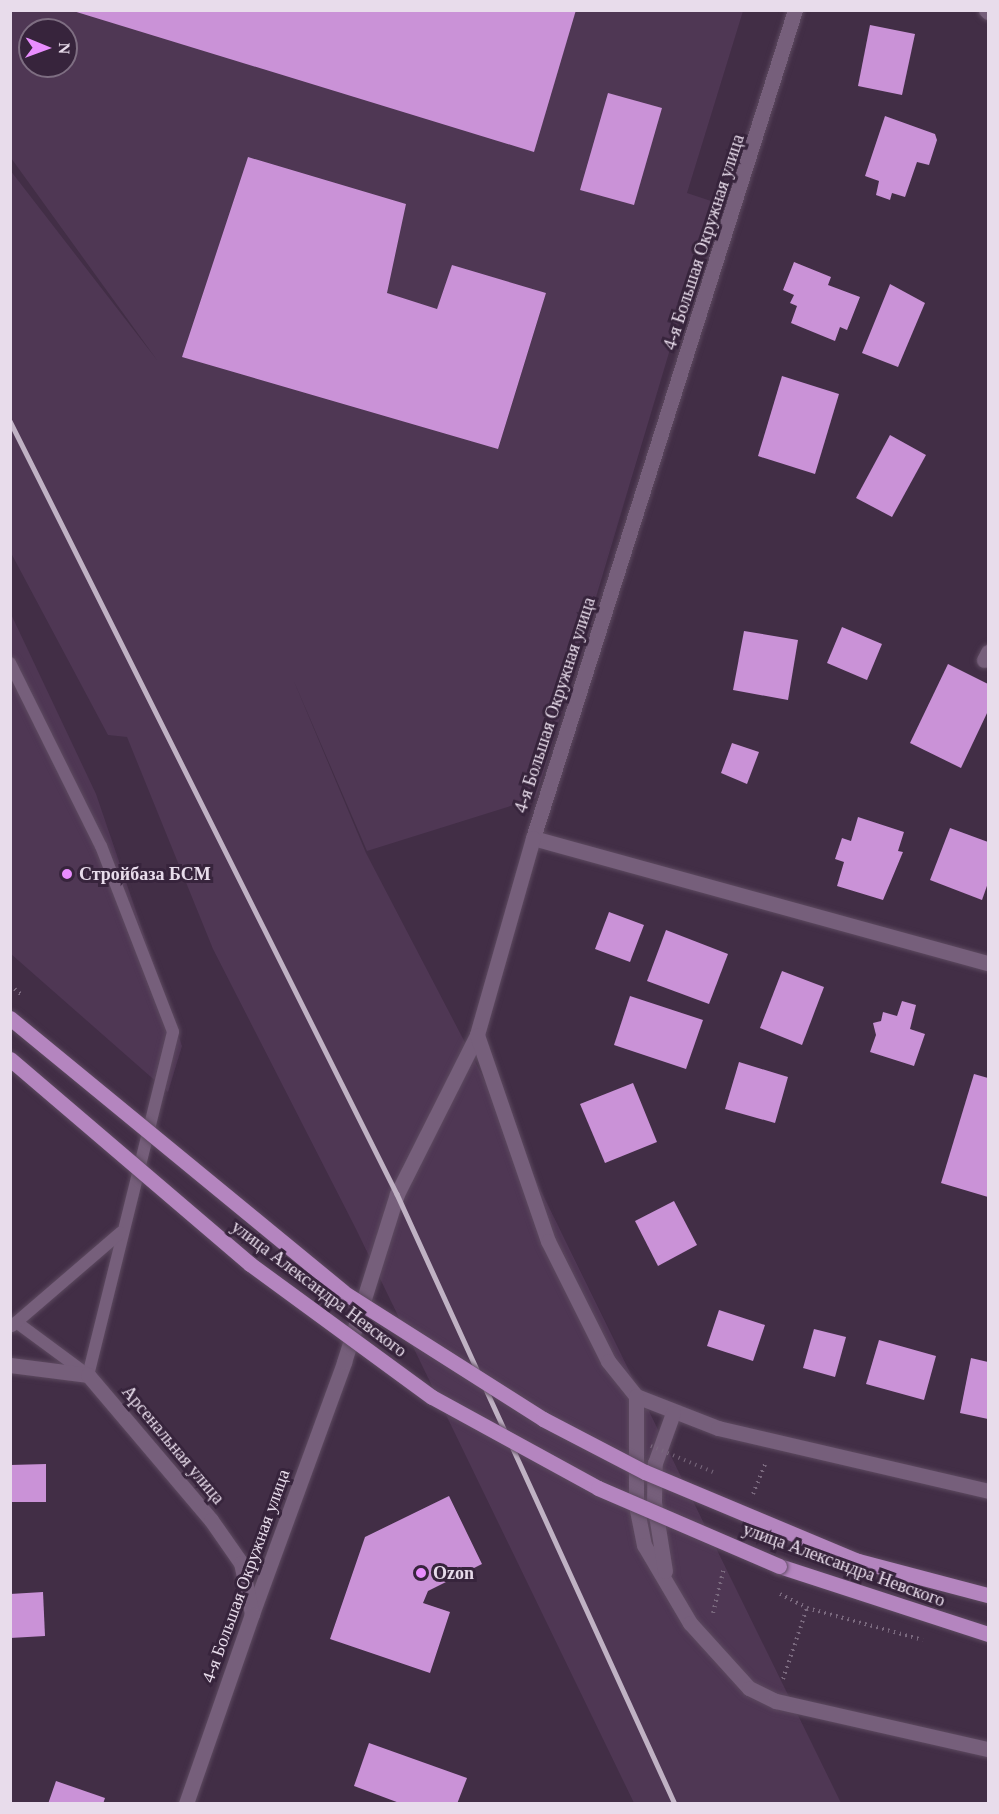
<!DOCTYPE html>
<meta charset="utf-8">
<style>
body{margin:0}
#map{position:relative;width:999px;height:1814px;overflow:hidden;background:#422e46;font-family:"Times New Roman",serif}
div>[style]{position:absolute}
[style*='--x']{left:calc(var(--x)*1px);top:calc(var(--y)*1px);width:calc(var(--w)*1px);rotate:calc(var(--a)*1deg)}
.built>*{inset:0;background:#4f3754}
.building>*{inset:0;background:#ca92d7}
.path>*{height:4px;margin-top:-2px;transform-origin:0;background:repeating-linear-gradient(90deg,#7a697e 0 1.5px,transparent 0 6px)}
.roads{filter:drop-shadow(0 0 2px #5d4a60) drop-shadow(0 0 2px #5d4a60)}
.service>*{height:12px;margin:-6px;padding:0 6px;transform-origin:6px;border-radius:6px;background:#765f7b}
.pedestrian>*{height:15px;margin:-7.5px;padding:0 7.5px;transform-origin:7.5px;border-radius:7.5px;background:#765f7b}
.minor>*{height:15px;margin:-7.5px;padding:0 7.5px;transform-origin:7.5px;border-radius:7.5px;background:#765f7b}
.tertiary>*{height:15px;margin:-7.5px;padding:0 7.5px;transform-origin:7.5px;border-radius:7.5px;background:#765f7b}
.primary>*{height:15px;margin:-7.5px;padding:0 7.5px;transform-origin:7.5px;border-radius:7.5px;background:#b485bf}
.rail>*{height:4.5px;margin:-2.25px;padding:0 2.25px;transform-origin:2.25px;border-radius:2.25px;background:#c0b2c4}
.path-bridge>*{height:4px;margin-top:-2px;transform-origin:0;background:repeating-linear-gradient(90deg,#7a697e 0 1.5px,transparent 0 6px)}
.bridges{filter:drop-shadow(0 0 2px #5d4a60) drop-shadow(0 0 2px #5d4a60)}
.primary-bridge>*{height:15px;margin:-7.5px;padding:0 7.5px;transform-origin:7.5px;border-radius:7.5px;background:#b485bf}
.dots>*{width:16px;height:16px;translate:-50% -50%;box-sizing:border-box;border:3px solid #37243c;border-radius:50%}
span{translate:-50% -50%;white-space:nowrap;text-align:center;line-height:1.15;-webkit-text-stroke:6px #37243c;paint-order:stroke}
.street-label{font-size:18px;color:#e8dceb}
.poi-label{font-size:18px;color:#e8dceb;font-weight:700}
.left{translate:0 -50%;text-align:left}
.frame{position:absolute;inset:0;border:12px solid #e8dceb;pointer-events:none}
.north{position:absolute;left:18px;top:18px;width:60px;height:60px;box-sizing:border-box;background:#37243c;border:2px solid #7e6e82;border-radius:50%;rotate:91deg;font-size:16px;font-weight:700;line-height:24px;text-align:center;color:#e8dceb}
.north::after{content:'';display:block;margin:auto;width:21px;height:27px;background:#e98dfe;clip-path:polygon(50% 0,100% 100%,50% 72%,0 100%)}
</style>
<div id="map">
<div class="built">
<div style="clip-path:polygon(evenodd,11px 11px,743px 11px,687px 193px,714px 202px,536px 798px,367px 851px,293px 679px,366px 853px,518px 1144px,841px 1803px,634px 1803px,356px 1229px,213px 949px,127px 737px,108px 735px,11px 553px,10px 170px,157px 360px,11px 158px,11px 11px,30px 30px,66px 30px,66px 66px,30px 66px,30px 30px)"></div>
<div style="clip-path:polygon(10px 612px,96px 794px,182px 1046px,168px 1092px,11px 954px)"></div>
</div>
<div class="building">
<div style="clip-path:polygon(70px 10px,576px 10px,534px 152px)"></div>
<div style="clip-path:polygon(870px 25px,915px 34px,902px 95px,858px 86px)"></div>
<div style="clip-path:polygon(608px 93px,662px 108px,634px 205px,580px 190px)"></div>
<div style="clip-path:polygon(885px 116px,935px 134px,937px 140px,929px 165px,917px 162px,905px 197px,892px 193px,890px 200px,876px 195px,879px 181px,865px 176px)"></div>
<div style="clip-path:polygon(248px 157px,406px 204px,387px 293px,437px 309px,452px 265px,546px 293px,498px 449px,182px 357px)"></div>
<div style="clip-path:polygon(794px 262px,831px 277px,828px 285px,860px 297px,847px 330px,840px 327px,835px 341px,791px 323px,797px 306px,790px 303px,794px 295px,783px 290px)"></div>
<div style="clip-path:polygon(890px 284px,925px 303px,898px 367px,862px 353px)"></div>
<div style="clip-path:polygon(782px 376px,839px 394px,815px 474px,758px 456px)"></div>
<div style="clip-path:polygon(890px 435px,926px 455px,892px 517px,856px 498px)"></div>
<div style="clip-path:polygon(842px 627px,882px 644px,867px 680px,827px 663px)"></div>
<div style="clip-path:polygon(744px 631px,798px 640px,788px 700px,733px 690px)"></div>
<div style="clip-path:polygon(948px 664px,988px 684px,988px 711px,961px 768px,910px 743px)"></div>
<div style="clip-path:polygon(732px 743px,759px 752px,747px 784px,721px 773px)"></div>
<div style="clip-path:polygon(858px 817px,904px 832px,898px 851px,903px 852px,883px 900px,837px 886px,844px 862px,835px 859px,842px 838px,851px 841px)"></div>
<div style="clip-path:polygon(950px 828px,988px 842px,988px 883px,982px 900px,930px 880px)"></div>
<div style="clip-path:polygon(609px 912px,644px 925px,630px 962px,595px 949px)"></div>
<div style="clip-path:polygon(666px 930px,728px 954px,709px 1004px,647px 981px)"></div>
<div style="clip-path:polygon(782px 971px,824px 987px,802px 1045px,760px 1028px)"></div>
<div style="clip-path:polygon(630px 996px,703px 1020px,686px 1069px,614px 1045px)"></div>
<div style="clip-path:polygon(902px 1001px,916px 1005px,910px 1029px,925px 1034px,914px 1066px,870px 1052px,876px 1035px,873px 1023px,881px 1021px,883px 1012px,897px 1016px)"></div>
<div style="clip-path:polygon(739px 1062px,788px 1077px,775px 1123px,725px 1109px)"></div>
<div style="clip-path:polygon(974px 1074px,988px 1078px,988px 1197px,941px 1183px)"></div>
<div style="clip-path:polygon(633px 1083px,657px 1142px,605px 1163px,580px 1104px)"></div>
<div style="clip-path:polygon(674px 1201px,697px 1245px,658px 1266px,635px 1221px)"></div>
<div style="clip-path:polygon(719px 1310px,765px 1325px,753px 1361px,707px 1346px)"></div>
<div style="clip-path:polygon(814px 1329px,846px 1337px,835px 1377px,803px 1368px)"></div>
<div style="clip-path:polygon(879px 1340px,936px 1356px,924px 1400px,866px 1384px)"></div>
<div style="clip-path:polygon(971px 1358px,988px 1362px,988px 1419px,960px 1413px)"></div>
<div style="clip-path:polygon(46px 1464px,46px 1502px,10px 1502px,10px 1465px)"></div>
<div style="clip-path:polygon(449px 1496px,482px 1564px,428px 1591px,423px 1603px,450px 1612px,430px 1673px,330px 1639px,365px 1537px)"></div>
<div style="clip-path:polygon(43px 1592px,45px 1636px,10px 1638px,10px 1594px)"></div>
<div style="clip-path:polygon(369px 1743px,467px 1778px,457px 1804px,402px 1804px,354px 1786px)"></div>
<div style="clip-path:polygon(56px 1781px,105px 1798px,103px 1804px,48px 1804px)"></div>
</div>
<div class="path">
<div style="--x:753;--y:1494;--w:35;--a:-68"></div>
<div style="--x:780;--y:1594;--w:30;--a:27"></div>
<div style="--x:807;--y:1608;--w:120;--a:15.4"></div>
<div style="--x:713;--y:1613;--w:46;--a:-76.3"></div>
<div style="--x:783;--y:1679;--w:75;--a:-71.3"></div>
</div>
<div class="roads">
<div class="service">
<div style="--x:10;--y:663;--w:204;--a:63.6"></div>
<div style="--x:101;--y:846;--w:199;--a:68.8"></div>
<div style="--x:173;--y:1032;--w:353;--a:103.9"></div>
<div style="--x:88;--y:1375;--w:89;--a:-143.6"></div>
<div style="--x:12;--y:1326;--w:143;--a:-40.7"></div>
</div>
<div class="pedestrian">
<div style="--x:252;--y:1614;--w:268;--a:-69.9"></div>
<div style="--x:344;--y:1362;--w:176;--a:-72.5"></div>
<div style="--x:397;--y:1194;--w:178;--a:-63.3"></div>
</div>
<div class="minor">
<div style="--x:986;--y:10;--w:3;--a:45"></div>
<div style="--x:984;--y:660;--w:9;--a:-63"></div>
<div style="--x:533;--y:838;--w:472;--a:15.4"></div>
</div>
<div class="tertiary">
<div style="--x:795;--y:10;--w:868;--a:107.56"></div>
<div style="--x:533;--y:838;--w:205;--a:105.9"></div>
<div style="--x:477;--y:1035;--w:218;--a:71"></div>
<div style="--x:548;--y:1241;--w:134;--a:63.4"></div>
<div style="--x:608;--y:1361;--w:45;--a:51.3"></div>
<div style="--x:636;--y:1396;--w:88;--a:21.3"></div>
<div style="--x:718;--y:1428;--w:277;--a:13.1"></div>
<div style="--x:10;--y:1365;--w:79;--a:7.3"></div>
<div style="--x:88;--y:1375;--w:190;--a:49.7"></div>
<div style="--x:211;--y:1520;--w:52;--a:55.1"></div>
<div style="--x:241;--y:1563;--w:52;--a:77.8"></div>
<div style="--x:252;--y:1614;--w:201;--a:109.2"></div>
<div style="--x:636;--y:1396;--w:109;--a:90"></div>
<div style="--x:636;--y:1505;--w:41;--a:78.7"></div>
<div style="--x:644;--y:1545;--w:91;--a:59.5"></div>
<div style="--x:690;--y:1623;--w:88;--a:47.8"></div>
<div style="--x:749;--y:1688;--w:30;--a:26"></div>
<div style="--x:776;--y:1701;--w:217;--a:12.8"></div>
<div style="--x:665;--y:1571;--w:70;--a:-99.1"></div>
<div style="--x:654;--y:1502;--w:39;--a:-89"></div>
<div style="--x:655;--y:1463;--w:53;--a:-70.2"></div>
</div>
<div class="primary">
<div style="--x:779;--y:1566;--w:220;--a:18"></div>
</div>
</div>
<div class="rail">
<div style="--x:10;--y:421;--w:864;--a:63.41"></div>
<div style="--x:397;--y:1194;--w:670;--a:65.5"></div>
</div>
<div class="path-bridge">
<div style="--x:10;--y:985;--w:17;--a:40"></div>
<div style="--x:651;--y:1446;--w:67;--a:22.8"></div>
</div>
<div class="bridges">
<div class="primary-bridge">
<div style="--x:10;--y:1018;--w:431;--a:39.4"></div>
<div style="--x:343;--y:1292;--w:237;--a:32.4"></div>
<div style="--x:543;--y:1419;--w:115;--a:27.5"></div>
<div style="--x:645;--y:1472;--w:231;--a:22.7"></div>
<div style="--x:858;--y:1561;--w:134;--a:14.7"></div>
<div style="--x:10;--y:1059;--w:316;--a:40.5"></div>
<div style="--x:250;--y:1264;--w:225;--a:36.2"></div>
<div style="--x:432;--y:1397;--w:189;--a:28.7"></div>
<div style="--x:598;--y:1488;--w:197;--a:23.3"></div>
</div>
</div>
<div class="dots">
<div style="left:67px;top:874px;background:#e98dfe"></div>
<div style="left:421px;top:1573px;background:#e98dfe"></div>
</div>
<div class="street-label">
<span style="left:704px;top:242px;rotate:-72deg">4-я Большая Окружная улица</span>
<span style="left:555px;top:705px;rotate:-72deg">4-я Большая Окружная улица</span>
<span style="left:319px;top:1289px;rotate:37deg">улица Александра Невского</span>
<span style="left:173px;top:1445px;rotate:50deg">Арсенальная улица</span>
<span style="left:844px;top:1565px;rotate:20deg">улица Александра Невского</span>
<span style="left:246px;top:1576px;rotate:-70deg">4-я Большая Окружная улица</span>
</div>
<div class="poi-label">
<span class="left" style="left:79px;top:874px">Стройбаза БСМ</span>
<span class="left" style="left:433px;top:1573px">Ozon</span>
</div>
<div class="frame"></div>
<div class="north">N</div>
</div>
